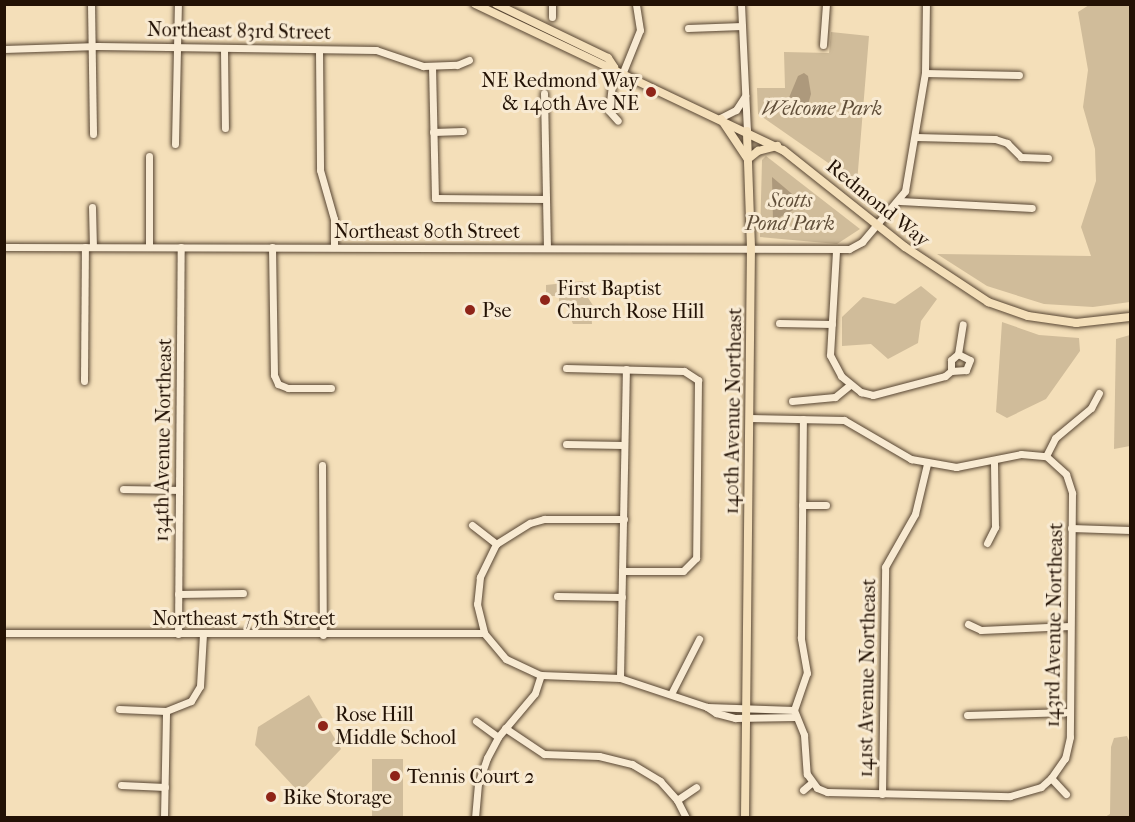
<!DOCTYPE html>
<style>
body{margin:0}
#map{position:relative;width:1135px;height:822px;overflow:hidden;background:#f4dfb9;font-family:"IM FELL French Canon",serif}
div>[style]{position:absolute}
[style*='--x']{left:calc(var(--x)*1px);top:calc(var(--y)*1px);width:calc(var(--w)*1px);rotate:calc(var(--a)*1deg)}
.green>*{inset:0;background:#d0bc9a}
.water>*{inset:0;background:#ad997c}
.roads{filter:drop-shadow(0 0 2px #574532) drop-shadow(0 0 2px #574532)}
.minor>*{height:7px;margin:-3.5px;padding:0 3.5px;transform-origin:3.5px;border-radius:3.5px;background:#f8ead2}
.major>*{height:8px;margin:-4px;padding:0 4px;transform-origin:4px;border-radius:4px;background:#f4dfb9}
.dots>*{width:16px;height:16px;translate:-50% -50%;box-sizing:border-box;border:3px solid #f8ead2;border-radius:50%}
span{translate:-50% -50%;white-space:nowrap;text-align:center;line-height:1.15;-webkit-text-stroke:6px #f8ead2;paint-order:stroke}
.street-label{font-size:20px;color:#231205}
.poi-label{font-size:20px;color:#231205}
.right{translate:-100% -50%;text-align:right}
.left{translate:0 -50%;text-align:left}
.park-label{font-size:20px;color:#604e39;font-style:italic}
.frame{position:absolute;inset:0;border:6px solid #231205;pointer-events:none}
</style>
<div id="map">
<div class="green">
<div style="clip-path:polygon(1089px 5px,1130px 5px,1130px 302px,1093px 307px,1044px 304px,987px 286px,937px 254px,1091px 256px,1081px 227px,1096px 181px,1095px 149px,1083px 107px,1088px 70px,1078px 12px)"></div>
<div style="clip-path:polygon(831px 32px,869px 36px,857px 183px,758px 114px,757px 88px,785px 88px,784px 52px,829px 53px)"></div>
<div style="clip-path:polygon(766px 156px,860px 229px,837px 244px,760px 237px,762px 160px)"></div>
<div style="clip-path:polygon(583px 281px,585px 293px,594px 307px,591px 310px,592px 324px,573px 324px,565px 305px,559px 304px,559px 296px,546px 296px,546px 285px)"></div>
<div style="clip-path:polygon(921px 286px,937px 299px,921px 321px,918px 343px,888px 359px,871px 344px,842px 346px,842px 317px,863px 297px,895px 304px)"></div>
<div style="clip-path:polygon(1002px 322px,1039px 335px,1079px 338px,1080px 351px,1046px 399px,1007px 418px,996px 412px)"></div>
<div style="clip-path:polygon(1130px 335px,1130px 446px,1114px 449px,1116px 339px)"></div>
<div style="clip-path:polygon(309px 695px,341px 749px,302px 790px,296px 789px,255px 745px,258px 727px)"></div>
<div style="clip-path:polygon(1127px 736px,1130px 743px,1130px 817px,1105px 817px,1110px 814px,1111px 747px,1114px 738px)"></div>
<div style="clip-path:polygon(372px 759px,403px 759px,403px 817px,372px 817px)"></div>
</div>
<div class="water">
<div style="clip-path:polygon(804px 73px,808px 76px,811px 94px,805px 115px,795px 118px,788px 100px,798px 76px)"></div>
<div style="clip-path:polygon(772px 177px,804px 204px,773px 221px)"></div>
</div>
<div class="roads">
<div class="minor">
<div style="--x:91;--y:4;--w:130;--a:89.1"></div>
<div style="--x:552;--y:4;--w:13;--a:90"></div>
<div style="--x:741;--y:4;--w:127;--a:87.3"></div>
<div style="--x:688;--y:28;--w:54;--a:-2.1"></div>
<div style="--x:823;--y:45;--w:41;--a:-85.8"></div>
<div style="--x:4;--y:49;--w:94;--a:-1.8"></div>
<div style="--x:98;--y:46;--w:278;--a:0.8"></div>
<div style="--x:376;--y:50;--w:50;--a:18.8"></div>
<div style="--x:423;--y:66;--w:34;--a:-2"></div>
<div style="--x:457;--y:65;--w:13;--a:-23"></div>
<div style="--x:224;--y:50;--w:78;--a:89.3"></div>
<div style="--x:319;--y:50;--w:120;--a:89.5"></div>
<div style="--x:320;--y:170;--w:51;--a:74.1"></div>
<div style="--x:334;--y:219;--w:28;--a:90"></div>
<div style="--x:432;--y:66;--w:132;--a:88.7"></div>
<div style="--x:435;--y:198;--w:111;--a:0.5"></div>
<div style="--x:614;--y:67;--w:44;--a:96.5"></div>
<div style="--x:609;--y:111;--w:13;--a:48"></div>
<div style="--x:623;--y:72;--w:45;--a:-68"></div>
<div style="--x:640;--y:30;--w:26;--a:-99"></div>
<div style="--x:925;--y:73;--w:94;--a:1.2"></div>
<div style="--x:544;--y:93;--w:154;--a:88.9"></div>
<div style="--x:720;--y:118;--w:18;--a:-27"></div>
<div style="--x:736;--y:110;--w:17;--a:-57"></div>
<div style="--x:433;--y:132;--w:30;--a:-2"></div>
<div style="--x:916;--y:137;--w:79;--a:1.5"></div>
<div style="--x:995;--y:139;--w:13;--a:18"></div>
<div style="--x:1007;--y:143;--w:20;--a:45"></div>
<div style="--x:1021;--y:157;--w:27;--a:2"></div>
<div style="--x:175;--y:144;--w:140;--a:-88.8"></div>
<div style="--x:149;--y:156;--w:91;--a:90"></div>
<div style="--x:900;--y:201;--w:132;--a:3"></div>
<div style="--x:92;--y:207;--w:40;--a:88.6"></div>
<div style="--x:4;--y:247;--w:845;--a:0.14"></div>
<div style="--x:849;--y:249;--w:15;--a:-28"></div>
<div style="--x:862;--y:242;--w:67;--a:-49.9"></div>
<div style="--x:905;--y:191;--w:120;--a:-80.4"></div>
<div style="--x:925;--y:73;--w:69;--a:-89.2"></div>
<div style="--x:272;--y:247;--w:128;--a:89.1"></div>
<div style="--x:274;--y:375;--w:10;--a:66"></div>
<div style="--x:278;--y:384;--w:11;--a:22"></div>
<div style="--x:288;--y:388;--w:43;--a:0"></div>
<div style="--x:836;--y:251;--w:104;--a:93.3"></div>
<div style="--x:830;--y:355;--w:24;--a:62"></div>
<div style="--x:841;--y:376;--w:26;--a:39"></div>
<div style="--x:861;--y:392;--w:12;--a:14"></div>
<div style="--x:873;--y:395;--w:74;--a:-14.8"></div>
<div style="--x:945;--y:376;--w:8;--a:-40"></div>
<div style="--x:951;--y:371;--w:11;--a:-90"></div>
<div style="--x:951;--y:360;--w:9;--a:-41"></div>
<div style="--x:958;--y:354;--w:13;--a:27"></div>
<div style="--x:970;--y:360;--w:11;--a:112"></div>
<div style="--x:966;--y:370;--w:15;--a:176"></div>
<div style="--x:779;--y:323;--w:53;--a:1.1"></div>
<div style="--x:958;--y:354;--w:30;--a:-81"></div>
<div style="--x:566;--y:368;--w:118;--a:1.5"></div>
<div style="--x:684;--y:371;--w:17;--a:33"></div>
<div style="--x:698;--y:380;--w:178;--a:90.6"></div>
<div style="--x:696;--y:558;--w:18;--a:135"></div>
<div style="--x:683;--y:571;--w:61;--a:180"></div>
<div style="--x:84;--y:381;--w:134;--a:-89.6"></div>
<div style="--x:792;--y:401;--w:43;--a:-5.3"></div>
<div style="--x:835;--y:397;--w:19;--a:-39"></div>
<div style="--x:749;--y:418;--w:95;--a:1.2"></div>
<div style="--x:844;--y:420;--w:78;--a:30.2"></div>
<div style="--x:911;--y:459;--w:46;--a:10.1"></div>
<div style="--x:956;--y:467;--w:66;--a:-11.3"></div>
<div style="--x:1021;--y:454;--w:25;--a:5"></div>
<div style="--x:1046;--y:456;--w:20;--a:-63"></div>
<div style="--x:1055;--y:438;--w:47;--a:-39.8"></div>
<div style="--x:1091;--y:408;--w:17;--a:-62"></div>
<div style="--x:566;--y:444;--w:58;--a:1"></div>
<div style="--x:1046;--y:456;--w:27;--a:42"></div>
<div style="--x:1066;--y:474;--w:20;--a:72"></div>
<div style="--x:1072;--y:493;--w:244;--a:90.5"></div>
<div style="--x:1070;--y:737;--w:22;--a:103"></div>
<div style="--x:1065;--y:758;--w:24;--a:125"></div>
<div style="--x:1051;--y:778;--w:22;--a:47"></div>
<div style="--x:322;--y:465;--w:170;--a:89.7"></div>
<div style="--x:123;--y:489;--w:56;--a:1"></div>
<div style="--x:802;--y:505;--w:24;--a:0"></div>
<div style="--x:472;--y:525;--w:31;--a:38"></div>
<div style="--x:496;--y:544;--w:40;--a:-32"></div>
<div style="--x:530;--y:523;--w:15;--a:-16"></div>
<div style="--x:544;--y:519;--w:80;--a:0"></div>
<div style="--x:1071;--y:528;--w:59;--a:1.9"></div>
<div style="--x:987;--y:543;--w:18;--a:-63"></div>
<div style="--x:995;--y:527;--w:66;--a:-90.9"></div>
<div style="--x:496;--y:544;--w:37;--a:116"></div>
<div style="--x:480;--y:577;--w:27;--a:96"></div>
<div style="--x:477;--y:604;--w:30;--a:76"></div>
<div style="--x:484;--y:633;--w:34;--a:50"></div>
<div style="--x:506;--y:659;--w:38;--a:25"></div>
<div style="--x:541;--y:675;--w:79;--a:2.2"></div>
<div style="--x:620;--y:678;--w:92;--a:18.4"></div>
<div style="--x:178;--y:594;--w:65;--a:-0.9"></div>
<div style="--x:557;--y:596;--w:65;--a:0.9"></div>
<div style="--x:968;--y:624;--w:14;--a:25"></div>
<div style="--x:981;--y:630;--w:89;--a:-2.6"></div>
<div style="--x:4;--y:633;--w:480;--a:0"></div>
<div style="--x:178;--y:634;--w:387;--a:-89.6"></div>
<div style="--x:620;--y:678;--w:309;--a:-88.9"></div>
<div style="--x:671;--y:694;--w:62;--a:-63"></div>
<div style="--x:119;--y:709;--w:47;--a:2.4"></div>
<div style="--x:794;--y:710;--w:27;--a:68"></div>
<div style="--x:804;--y:735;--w:39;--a:86"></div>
<div style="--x:807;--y:774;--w:17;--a:54"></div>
<div style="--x:817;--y:788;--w:11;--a:22"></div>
<div style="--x:827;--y:792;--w:183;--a:1.3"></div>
<div style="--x:1010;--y:796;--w:32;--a:-16"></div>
<div style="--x:1041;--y:787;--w:13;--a:-42"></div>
<div style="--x:794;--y:710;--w:39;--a:-71"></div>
<div style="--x:807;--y:673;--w:36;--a:-100"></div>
<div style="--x:801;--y:638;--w:219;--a:-89.5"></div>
<div style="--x:794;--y:710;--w:87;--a:-178"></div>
<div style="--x:707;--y:707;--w:11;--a:34"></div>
<div style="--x:716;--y:713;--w:20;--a:15"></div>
<div style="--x:735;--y:718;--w:61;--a:-0.9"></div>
<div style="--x:967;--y:715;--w:103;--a:-1.7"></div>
<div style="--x:476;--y:721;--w:27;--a:36"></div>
<div style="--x:505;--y:728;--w:47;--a:33.7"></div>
<div style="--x:544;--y:754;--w:55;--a:2.1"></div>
<div style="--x:599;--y:756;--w:34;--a:14"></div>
<div style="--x:632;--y:764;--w:33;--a:31"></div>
<div style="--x:660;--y:781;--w:25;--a:48"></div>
<div style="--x:677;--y:800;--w:20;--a:63"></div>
<div style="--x:121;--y:785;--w:44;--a:2.6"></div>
<div style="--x:803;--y:790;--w:11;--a:-41"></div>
<div style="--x:882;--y:794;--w:227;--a:-89.2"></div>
<div style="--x:885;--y:567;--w:61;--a:-60.5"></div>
<div style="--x:915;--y:514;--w:51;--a:-76.5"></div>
<div style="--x:677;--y:800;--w:23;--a:-34"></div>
<div style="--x:164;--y:818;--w:107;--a:-88.9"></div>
<div style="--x:166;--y:711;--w:27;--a:-22"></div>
<div style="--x:191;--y:701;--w:17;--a:-59"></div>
<div style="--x:200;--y:686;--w:52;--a:-86.7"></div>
<div style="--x:475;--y:818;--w:34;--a:-85"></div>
<div style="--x:478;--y:784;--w:28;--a:-71"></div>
<div style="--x:487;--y:758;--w:24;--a:-62"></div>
<div style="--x:498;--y:737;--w:57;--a:-49.9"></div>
<div style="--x:535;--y:693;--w:19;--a:-72"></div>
</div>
<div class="major">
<div style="--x:475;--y:4;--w:341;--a:25.4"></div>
<div style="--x:783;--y:150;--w:156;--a:38.5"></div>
<div style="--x:905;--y:247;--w:100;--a:33.5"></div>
<div style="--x:988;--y:302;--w:42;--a:19.3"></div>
<div style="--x:1028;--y:316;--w:49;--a:8.3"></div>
<div style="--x:1076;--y:323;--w:54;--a:-6.3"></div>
<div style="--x:496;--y:4;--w:124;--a:25.7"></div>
<div style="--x:608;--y:58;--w:11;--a:56"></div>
<div style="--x:721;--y:119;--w:47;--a:56.3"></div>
<div style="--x:748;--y:159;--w:13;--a:-39"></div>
<div style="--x:758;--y:151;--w:20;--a:-15"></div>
<div style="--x:745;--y:818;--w:570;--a:-89.4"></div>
<div style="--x:751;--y:248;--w:117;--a:-92"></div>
</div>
</div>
<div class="dots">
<div style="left:651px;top:92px;background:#8f2418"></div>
<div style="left:545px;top:300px;background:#8f2418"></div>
<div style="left:470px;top:310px;background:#8f2418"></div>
<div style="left:323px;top:726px;background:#8f2418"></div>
<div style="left:395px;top:776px;background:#8f2418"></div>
<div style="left:271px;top:797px;background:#8f2418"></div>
</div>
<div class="street-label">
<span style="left:239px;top:31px;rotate:1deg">Northeast 83rd Street</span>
<span style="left:878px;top:203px;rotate:39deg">Redmond Way</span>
<span style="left:427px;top:231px">Northeast 80th Street</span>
<span style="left:733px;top:411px;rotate:-89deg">140th Avenue Northeast</span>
<span style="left:163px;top:440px;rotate:-89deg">134th Avenue Northeast</span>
<span style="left:244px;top:618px">Northeast 75th Street</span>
<span style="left:1054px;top:625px;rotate:-89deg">143rd Avenue Northeast</span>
<span style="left:867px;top:678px;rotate:-89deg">141st Avenue Northeast</span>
</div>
<div class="poi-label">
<span class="right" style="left:639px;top:92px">NE Redmond Way<br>&amp; 140th Ave NE</span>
<span class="left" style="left:557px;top:300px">First Baptist<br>Church Rose Hill</span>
<span class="left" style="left:482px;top:310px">Pse</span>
<span class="left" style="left:335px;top:726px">Rose Hill<br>Middle School</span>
<span class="left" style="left:407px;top:776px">Tennis Court 2</span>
<span class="left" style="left:283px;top:797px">Bike Storage</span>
</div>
<div class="park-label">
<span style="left:822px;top:108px">Welcome Park</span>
<span style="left:790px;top:212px">Scotts<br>Pond Park</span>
</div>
<div class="frame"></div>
</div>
